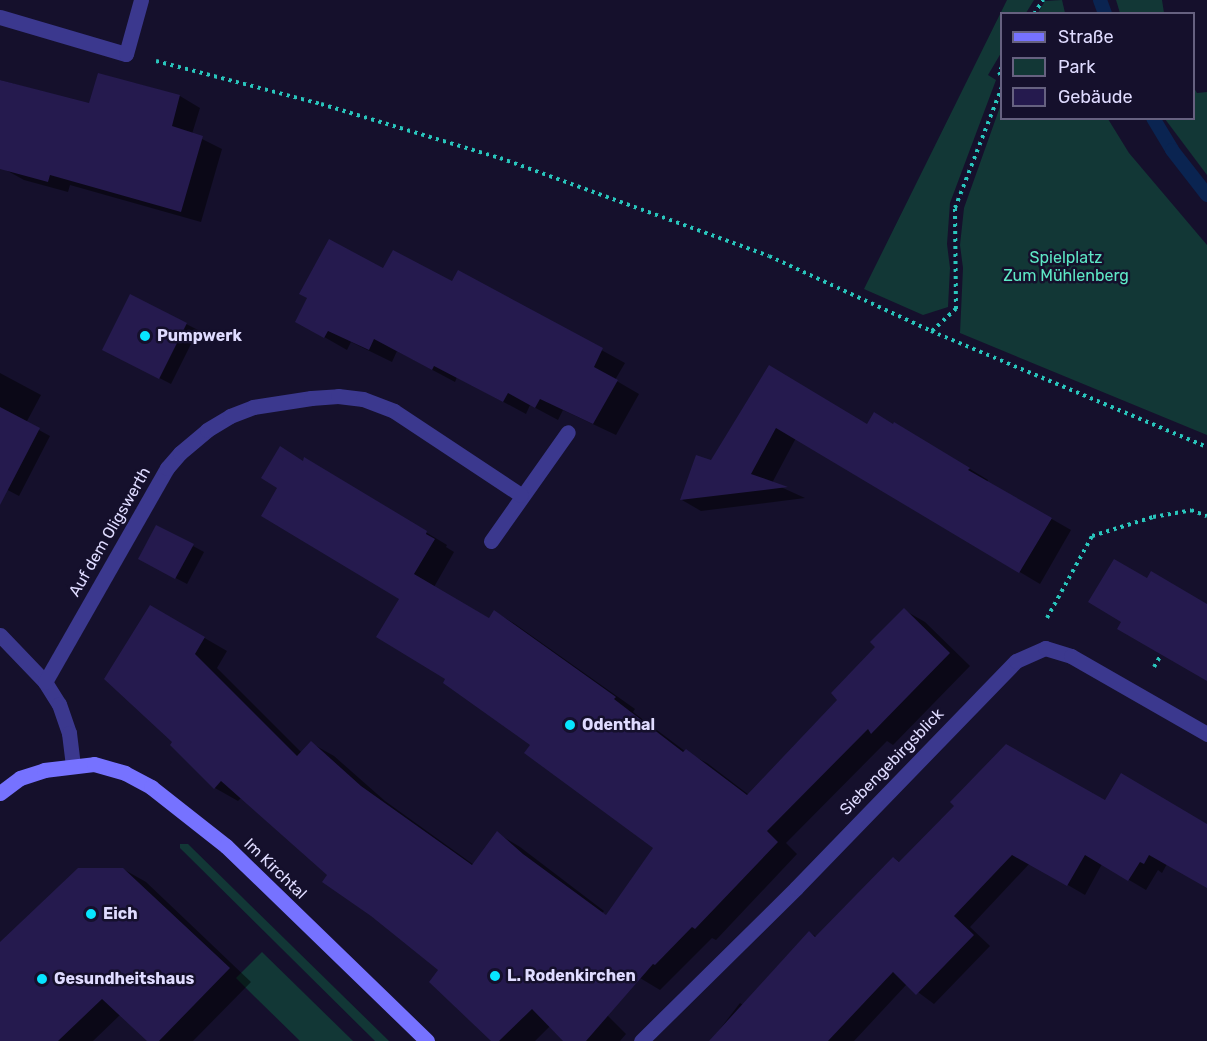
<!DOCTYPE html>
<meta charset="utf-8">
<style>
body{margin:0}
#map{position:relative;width:1207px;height:1041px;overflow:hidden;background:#15102c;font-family:Rubik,sans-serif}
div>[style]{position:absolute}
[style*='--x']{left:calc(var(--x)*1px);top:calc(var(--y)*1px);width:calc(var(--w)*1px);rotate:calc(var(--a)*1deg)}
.green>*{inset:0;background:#123736}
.shadow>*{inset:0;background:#0007}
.stream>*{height:14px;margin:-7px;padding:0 7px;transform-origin:7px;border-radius:7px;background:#0a2451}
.building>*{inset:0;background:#251a4e}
.path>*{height:4px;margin-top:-2px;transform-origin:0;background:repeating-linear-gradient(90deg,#29c5bc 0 3px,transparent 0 7.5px)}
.street>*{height:15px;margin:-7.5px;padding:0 7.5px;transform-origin:7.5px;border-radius:7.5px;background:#3b388e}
.secondary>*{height:15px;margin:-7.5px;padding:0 7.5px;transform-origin:7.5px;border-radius:7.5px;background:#7672ff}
.dots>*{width:16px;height:16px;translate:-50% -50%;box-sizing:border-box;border:3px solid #15102c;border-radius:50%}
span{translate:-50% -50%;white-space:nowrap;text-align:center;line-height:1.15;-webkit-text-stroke:5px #15102c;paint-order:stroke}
.park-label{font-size:16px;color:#5ee8c6}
.poi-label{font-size:16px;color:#dfdbff;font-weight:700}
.left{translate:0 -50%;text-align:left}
.street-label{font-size:16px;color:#dfdbff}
.legend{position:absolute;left:1000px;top:12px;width:195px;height:108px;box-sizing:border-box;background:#15102c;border:2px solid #666180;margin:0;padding:8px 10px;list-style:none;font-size:18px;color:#dfdbff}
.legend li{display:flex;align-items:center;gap:12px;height:30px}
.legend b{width:30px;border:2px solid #666180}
</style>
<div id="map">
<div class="green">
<div style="clip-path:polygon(1007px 0,1034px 0,1026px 13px,1002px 14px,1001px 53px,988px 75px,996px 80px,950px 203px,947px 244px,950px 268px,948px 307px,923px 315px,864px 289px)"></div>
<div style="clip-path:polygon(1062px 0,1065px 13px,1038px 13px,1045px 1px)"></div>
<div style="clip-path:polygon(1116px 0,1162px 0,1164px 13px,1120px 13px)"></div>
<div style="clip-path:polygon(1194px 88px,1197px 93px,1207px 92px,1207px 175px,1165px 119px,1194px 118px)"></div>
<div style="clip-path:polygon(1001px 104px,1002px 118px,1108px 119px,1129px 153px,1207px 245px,1207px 435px,960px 333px,963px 268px,960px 245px,964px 208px)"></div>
<div style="clip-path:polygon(180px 844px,188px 844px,389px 1041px,375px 1041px,180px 848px)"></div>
<div style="clip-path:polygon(262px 952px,353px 1041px,300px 1041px,250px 992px,236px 978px)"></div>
</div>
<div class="shadow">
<div style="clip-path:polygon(0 80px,90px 105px,134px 83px,180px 96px,200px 108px,192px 134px,222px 149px,201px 222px,70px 185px,68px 192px,24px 180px,4px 169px,0 163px)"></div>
<div style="clip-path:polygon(384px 270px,453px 283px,459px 272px,625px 363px,615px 380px,639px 394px,616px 435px,563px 410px,558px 420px,530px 405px,526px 414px,457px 377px,455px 382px,397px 351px,392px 362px,351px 342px,347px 350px,319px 334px)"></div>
<div style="clip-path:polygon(131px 296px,198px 330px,171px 384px,115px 355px)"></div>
<div style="clip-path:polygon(770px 367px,868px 426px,914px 435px,988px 480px,987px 482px,1071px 530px,1040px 584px,796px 438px,772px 483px,805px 498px,701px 511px,682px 500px,712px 462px)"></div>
<div style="clip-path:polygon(0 373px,41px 395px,26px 423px,50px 436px,19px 496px,0 486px)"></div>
<div style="clip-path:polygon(304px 462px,325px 471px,447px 545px,446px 547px,454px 552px,434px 587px,490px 619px,495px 612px,515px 624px,635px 709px,633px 712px,686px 752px,707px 763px,749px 795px,839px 700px,904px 610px,925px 622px,970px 666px,893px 745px,887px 741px,786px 843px,797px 854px,716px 940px,712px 938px,660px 990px,640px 978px,655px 848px,533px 745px,447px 679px,401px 599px)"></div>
<div style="clip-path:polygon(193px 546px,204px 552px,187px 584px,151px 565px)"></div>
<div style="clip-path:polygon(151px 607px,227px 651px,217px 668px,302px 753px,311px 743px,334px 756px,385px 801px,474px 865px,497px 833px,520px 847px,604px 911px,556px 964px,626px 1034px,620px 1041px,566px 1041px,550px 1026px,535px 1041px,493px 1041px,440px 970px,242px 797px,238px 801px,215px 788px,174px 742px)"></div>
<div style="clip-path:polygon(1105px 802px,1207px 825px,1207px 886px,1167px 864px,1162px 873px,1158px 870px,1146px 890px,1102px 864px,1085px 895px,1030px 863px,970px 927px,990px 946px,934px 1004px,907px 984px,854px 1041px,717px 1041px,713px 1038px,740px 1003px,743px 1005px,810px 933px,817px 937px,894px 858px,901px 863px)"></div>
<div style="clip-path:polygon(123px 869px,146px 882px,251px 982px,193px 1041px,149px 1041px,121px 1014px,93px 1041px,0 1041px,0 945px)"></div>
</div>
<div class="stream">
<div style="--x:1100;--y:0;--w:15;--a:70"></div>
<div style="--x:1153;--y:118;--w:37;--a:59"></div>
<div style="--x:1172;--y:150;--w:57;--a:52.1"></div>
</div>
<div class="building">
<div style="clip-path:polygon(98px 73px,180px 95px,172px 126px,203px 136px,181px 212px,50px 175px,48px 182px,0 169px,0 80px,89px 103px)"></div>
<div style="clip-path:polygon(329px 239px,383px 268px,393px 250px,452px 281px,458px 270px,603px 348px,594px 367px,618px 380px,593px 424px,540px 399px,535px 408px,508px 393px,503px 402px,434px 366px,432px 370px,374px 339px,369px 350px,328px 331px,324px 338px,295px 322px,307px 298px,299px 294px)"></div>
<div style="clip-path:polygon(130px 294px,187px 323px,159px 379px,102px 350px)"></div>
<div style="clip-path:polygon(769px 365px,867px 424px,874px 412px,893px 424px,894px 422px,970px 468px,968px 470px,1052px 518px,1019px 573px,776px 428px,751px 474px,788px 487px,680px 500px,696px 455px,711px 460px)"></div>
<div style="clip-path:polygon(0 407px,40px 428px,0 505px)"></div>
<div style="clip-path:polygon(280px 446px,303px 461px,304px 457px,427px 531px,426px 534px,435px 539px,414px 574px,489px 618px,494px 610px,616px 697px,614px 699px,683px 752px,686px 749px,747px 795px,837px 700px,831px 693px,875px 647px,870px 642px,904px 608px,950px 653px,871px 734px,868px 729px,767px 831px,778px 842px,695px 929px,692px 927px,655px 965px,653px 964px,586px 1041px,563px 1041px,532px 1009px,499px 1041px,491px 1041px,429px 982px,438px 970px,371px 916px,322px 882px,327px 875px,221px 781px,214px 789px,170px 745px,172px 742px,104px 679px,150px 605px,205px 637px,195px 654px,297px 756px,311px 741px,361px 786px,472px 865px,497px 831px,523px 854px,606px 915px,653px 848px,524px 753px,530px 745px,443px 683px,445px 679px,376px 637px,399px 599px,261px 516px,277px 488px,261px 478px)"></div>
<div style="clip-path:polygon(156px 525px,194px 544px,175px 579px,138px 559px)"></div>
<div style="clip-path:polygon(1114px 559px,1147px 578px,1151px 571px,1207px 604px,1207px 681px,1117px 629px,1121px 622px,1088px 602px)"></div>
<div style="clip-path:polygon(1006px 744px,1105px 800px,1121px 773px,1207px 824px,1207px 888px,1149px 855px,1144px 864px,1140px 862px,1128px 881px,1085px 855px,1067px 886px,1012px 855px,954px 916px,974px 935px,916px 995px,893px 972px,828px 1041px,709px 1041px,809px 931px,815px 937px,893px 857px,899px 862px,954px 806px,950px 802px)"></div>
<div style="clip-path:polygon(78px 868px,123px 868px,230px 968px,159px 1041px,147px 1041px,102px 999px,58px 1041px,0 1041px,0 942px)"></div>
</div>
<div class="path">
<div style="--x:1034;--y:14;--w:17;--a:-57"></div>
<div style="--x:156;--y:61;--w:171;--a:14.6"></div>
<div style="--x:321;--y:104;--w:187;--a:16.8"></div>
<div style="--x:500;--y:158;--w:286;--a:20"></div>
<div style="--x:769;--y:256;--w:179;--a:24.8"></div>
<div style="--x:931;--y:331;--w:299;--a:22.8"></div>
<div style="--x:1002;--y:67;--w:6;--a:121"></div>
<div style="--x:999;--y:72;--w:7;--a:63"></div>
<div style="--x:932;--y:331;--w:33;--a:-43"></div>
<div style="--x:956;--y:309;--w:101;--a:-90.6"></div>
<div style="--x:955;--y:208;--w:130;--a:-68.8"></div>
<div style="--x:1047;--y:618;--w:94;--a:-61.2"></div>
<div style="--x:1092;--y:536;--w:64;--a:-17.3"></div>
<div style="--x:1153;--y:517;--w:39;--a:-10"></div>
<div style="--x:1191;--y:510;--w:17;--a:21"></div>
<div style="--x:1154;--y:667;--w:14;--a:-60"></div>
</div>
<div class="street">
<div style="--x:0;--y:17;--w:131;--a:16.4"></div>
<div style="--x:126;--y:54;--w:56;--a:-74.5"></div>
<div style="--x:491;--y:541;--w:133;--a:-54.8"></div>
<div style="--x:0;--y:635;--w:65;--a:46.2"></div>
<div style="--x:45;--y:682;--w:26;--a:58"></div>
<div style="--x:59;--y:704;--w:31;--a:71"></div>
<div style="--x:69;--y:733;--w:32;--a:83"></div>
<div style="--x:45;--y:682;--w:246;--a:-60.3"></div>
<div style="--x:167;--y:468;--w:20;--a:-49"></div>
<div style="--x:180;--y:453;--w:35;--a:-40"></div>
<div style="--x:207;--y:430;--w:27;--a:-31"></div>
<div style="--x:230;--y:416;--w:25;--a:-21"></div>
<div style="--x:253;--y:407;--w:59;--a:-8.8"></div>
<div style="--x:311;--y:398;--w:27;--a:-4"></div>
<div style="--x:338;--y:396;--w:25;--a:7"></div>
<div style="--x:363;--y:399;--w:33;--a:21"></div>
<div style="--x:394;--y:411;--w:152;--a:33.5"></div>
<div style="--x:641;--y:1041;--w:218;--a:-44.6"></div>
<div style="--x:796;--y:888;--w:316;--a:-45.9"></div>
<div style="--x:1016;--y:661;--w:32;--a:-24"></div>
<div style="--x:1045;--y:648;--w:27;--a:17"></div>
<div style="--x:1071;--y:656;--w:157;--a:29.8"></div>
</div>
<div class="secondary">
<div style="--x:0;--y:793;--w:25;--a:-37"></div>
<div style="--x:20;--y:778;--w:25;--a:-18"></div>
<div style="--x:44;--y:770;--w:50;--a:-6.8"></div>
<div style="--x:94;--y:764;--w:32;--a:16"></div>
<div style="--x:125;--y:773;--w:30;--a:28"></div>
<div style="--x:151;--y:787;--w:95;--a:38.2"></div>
<div style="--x:226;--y:846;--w:280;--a:44.1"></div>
</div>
<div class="dots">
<div style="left:145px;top:336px;background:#07e5ff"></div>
<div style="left:570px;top:725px;background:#07e5ff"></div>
<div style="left:91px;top:914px;background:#07e5ff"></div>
<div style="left:495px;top:976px;background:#07e5ff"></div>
<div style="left:42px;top:979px;background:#07e5ff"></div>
</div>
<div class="park-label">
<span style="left:1066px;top:267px">Spielplatz<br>Zum Mühlenberg</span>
</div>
<div class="poi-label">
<span class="left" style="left:157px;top:336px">Pumpwerk</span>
<span class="left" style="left:582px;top:725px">Odenthal</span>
<span class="left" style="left:103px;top:914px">Eich</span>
<span class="left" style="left:507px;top:976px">L. Rodenkirchen</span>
<span class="left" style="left:54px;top:979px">Gesundheitshaus</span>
</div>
<div class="street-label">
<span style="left:110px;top:532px;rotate:-60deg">Auf dem Oligswerth</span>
<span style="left:892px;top:762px;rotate:-46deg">Siebengebirgsblick</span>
<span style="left:275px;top:869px;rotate:44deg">Im Kirchtal</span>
</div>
<ul class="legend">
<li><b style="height:8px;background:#7672ff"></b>Straße</li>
<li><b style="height:16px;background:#123736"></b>Park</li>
<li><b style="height:16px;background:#251a4e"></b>Gebäude</li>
</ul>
</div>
